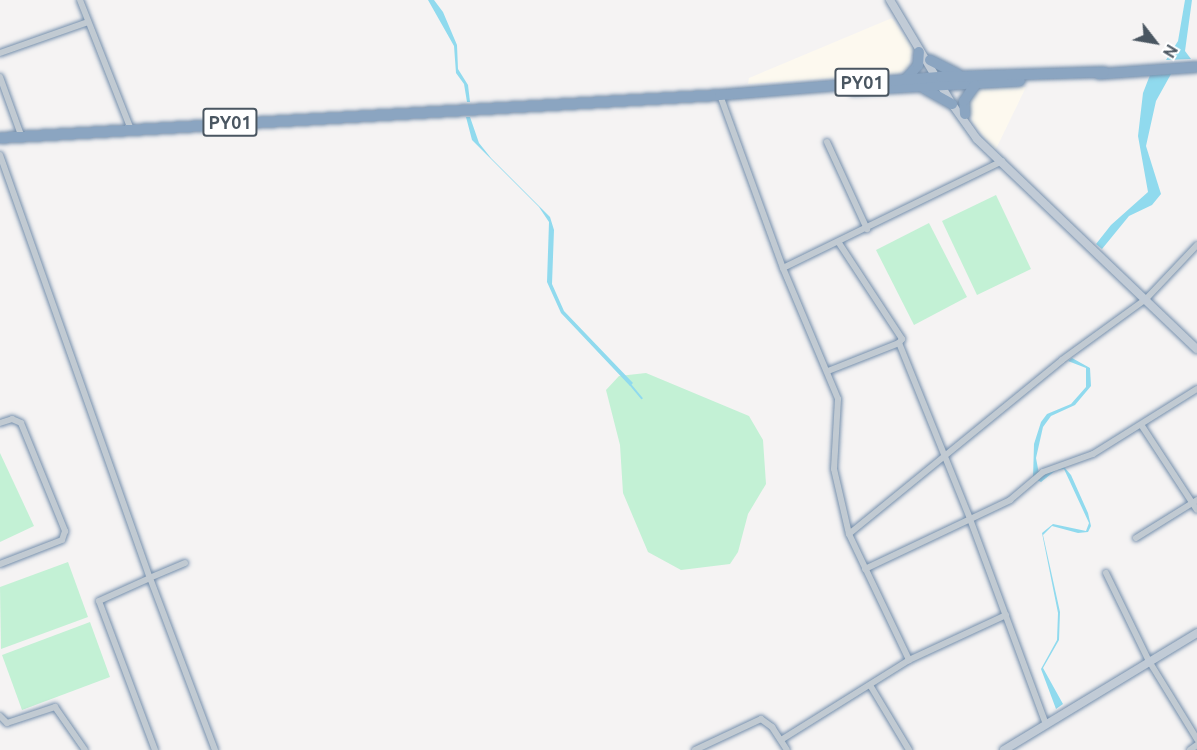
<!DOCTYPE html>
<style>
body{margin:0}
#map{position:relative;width:1197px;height:750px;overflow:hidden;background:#f5f3f3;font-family:Ubuntu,sans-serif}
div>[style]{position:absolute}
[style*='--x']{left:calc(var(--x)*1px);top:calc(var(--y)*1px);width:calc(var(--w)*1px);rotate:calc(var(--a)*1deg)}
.commercial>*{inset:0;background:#fdf9ef}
.green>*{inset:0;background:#c3f1d5}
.water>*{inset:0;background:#90daee}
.stream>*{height:1.5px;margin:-0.75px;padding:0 0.75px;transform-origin:0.75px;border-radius:0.75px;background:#90daee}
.roads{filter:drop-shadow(0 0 2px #7690ad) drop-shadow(0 0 2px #7690ad)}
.street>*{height:6px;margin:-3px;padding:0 3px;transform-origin:3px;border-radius:3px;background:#c1cad2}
.secondary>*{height:8px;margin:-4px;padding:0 4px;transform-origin:4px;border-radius:4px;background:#c1cbd6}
.highway>*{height:10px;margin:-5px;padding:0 5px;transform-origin:5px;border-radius:5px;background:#8ba5c1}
span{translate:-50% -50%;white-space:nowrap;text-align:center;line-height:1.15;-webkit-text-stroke:4.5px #fff;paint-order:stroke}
.shield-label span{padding:2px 4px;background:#fff;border:2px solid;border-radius:4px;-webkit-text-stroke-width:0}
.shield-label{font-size:18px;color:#4a5661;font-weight:700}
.north{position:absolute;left:1125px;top:12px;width:60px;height:60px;-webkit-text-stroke:4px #fff;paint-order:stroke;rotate:121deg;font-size:16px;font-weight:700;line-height:24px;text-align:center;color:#4a5661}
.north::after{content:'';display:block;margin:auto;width:21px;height:27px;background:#4a5661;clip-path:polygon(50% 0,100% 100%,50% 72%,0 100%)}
</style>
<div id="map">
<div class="commercial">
<div style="clip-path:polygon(892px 18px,913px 48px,908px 69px,897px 74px,748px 84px,749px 78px)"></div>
<div style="clip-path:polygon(1026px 87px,995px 151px,973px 123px,968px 105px,972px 96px,981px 89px)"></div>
</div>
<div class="green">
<div style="clip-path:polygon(996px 195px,1031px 269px,977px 295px,942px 221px)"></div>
<div style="clip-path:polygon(929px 223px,967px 297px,914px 325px,876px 250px)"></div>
<div style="clip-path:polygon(646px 373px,749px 416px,763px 440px,766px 484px,748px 514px,738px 552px,730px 564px,681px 570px,648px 552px,623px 493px,620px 445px,606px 390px,619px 376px)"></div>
<div style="clip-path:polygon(0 453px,34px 526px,0 542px)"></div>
<div style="clip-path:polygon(68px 562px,88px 617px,1px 649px,0 587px)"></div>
<div style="clip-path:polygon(90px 622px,110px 677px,22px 710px,2px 655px)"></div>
</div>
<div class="water">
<div style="clip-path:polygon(428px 0,434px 0,443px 12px,457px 45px,458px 69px,468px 85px,470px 102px,467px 102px,464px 84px,456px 73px,454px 46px)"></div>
<div style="clip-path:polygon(1185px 0,1192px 0,1185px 51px,1191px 59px,1166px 60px,1178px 41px)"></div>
<div style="clip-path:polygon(1171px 74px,1156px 101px,1146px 146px,1161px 194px,1152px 205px,1129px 216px,1102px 249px,1096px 244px,1111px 225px,1148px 192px,1138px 136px,1143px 93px,1150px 75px)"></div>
<div style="clip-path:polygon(466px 117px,470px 117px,479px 143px,491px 158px,550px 217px,554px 230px,552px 284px,564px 311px,633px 383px,630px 386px,561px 313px,547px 282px,549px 222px,539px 207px,472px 140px)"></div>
<div style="clip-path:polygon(1072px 358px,1090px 368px,1091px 386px,1075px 405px,1051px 416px,1043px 427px,1036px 458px,1039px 474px,1033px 479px,1034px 444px,1041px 422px,1047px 414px,1071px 404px,1086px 387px,1086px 368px,1068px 361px)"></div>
<div style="clip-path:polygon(1064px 467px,1071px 475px,1088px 513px,1091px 526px,1088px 532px,1078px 533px,1052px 526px,1043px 535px,1060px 612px,1059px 640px,1043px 668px,1063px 704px,1056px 709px,1041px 669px,1057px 640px,1058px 613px,1042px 533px,1053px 524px,1086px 531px,1089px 523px,1064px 469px,1056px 470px,1041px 482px,1037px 480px,1054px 468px)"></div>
</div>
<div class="stream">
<div style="--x:631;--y:385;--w:17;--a:50"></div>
</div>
<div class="roads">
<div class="street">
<div style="--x:80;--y:0;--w:136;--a:68.5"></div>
<div style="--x:0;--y:53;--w:93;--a:-19.4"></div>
<div style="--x:0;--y:77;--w:62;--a:70.1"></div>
<div style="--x:720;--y:95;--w:184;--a:70"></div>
<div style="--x:783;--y:268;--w:142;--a:67.2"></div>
<div style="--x:838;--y:399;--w:70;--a:93.3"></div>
<div style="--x:834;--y:469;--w:67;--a:77"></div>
<div style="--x:849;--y:534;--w:140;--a:64.5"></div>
<div style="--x:827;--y:142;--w:96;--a:65.3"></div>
<div style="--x:0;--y:155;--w:449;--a:70.5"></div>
<div style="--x:150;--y:578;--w:56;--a:155.7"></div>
<div style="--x:99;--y:601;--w:159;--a:69.4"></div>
<div style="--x:839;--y:243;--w:115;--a:56.7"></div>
<div style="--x:902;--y:339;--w:5;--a:127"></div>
<div style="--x:899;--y:343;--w:190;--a:68"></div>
<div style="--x:970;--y:519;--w:219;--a:69.7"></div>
<div style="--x:783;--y:268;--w:244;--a:-26"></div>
<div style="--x:828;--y:371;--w:76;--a:-21.5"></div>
<div style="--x:0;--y:423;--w:13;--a:-18"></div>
<div style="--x:12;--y:419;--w:10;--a:24"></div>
<div style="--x:21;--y:423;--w:117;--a:67.8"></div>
<div style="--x:65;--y:531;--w:9;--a:108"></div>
<div style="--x:62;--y:540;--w:66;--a:158.8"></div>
<div style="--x:1142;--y:426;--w:100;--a:56.8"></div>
<div style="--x:849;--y:534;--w:275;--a:-39.2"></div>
<div style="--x:1062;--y:360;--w:104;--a:-36"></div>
<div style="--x:1146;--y:299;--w:74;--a:-46.6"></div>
<div style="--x:1136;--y:538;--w:72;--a:-31.9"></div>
<div style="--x:185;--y:563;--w:38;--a:157"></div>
<div style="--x:150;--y:578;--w:184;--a:69.3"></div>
<div style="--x:865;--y:569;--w:161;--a:-25.4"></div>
<div style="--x:1010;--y:500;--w:43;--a:-40.3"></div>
<div style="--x:1043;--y:472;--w:53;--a:-19.8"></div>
<div style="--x:1093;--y:454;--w:123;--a:-32"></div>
<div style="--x:1106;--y:573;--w:98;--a:64"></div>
<div style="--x:1149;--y:661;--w:92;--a:58.4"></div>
<div style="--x:870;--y:685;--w:76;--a:59"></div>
<div style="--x:0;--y:716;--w:10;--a:45"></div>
<div style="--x:7;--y:723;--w:51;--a:-18.4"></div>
<div style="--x:55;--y:707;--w:52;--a:55.1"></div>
<div style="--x:781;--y:740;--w:151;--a:-32"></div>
<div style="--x:909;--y:660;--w:107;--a:-24.9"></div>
<div style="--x:695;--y:750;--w:73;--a:-25.2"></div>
<div style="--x:761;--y:719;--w:14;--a:36"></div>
<div style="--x:772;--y:727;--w:27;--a:57"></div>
<div style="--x:1190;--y:750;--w:9;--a:-36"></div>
</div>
<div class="secondary">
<div style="--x:890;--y:0;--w:121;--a:59.2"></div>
<div style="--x:952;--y:104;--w:43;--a:54.5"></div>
<div style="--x:977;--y:139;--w:304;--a:43.7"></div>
<div style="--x:1004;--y:750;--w:226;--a:-31.2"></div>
</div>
<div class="highway">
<div style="--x:930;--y:60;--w:31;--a:27"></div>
<div style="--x:1099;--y:74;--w:98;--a:-4.1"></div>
<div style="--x:905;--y:80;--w:20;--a:-49"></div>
<div style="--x:918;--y:65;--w:13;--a:-86"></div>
<div style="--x:925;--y:89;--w:31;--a:29"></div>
<div style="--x:853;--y:90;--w:167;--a:-3.1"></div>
<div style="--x:965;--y:114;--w:13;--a:-94"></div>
<div style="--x:964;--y:101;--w:19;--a:-55"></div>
<div style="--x:0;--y:138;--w:721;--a:-3.42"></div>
<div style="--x:720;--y:95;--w:222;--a:-4.7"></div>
<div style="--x:941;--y:77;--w:163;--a:-1.8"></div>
</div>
</div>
<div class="shield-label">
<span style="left:862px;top:82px">PY01</span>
<span style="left:230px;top:122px">PY01</span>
</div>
<div class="north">N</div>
</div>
